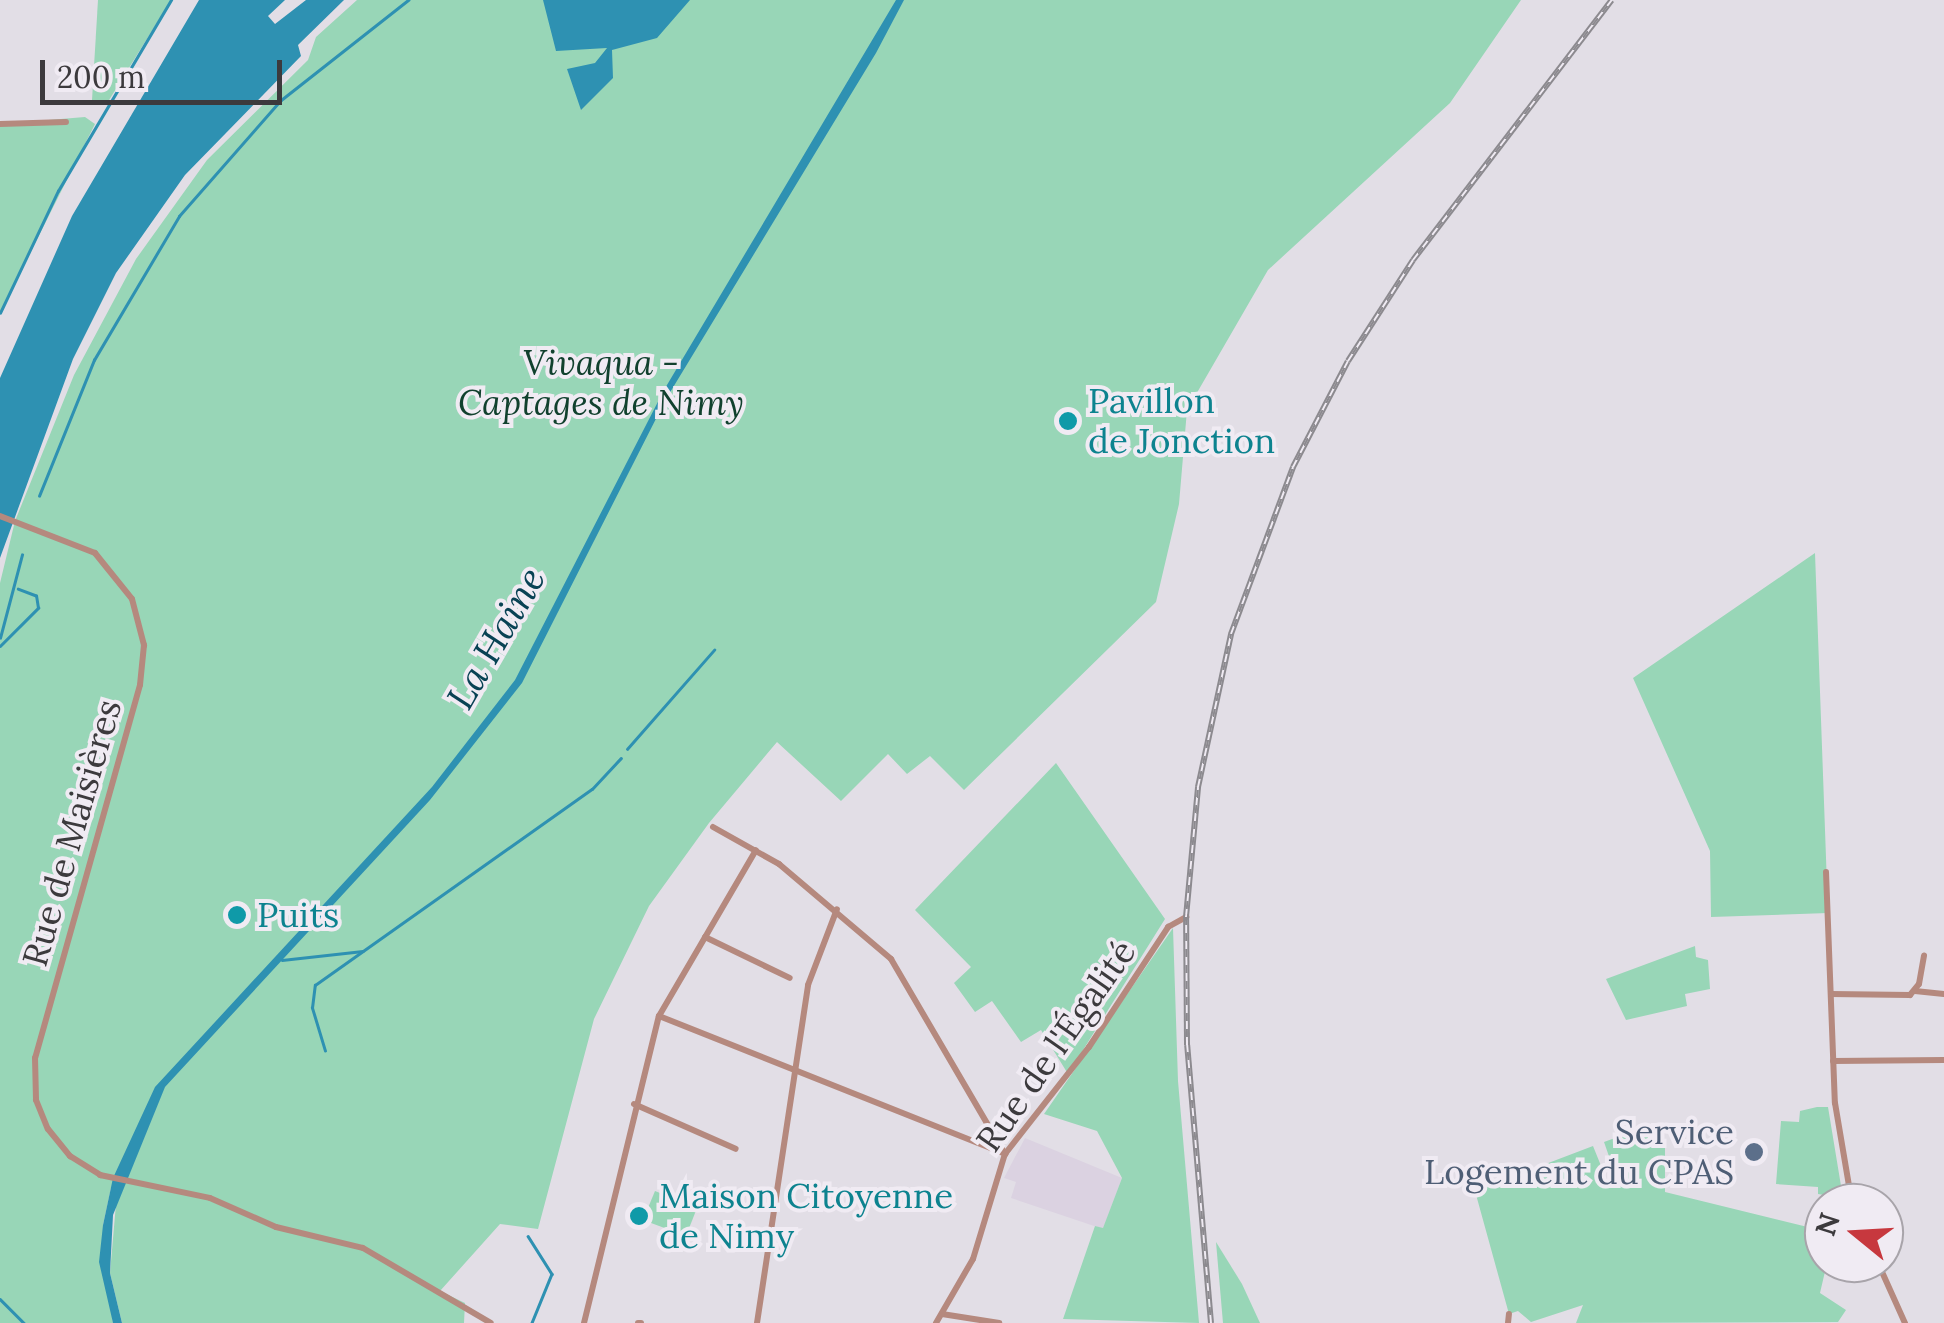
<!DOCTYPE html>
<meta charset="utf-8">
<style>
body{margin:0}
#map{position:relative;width:1944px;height:1323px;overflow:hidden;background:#e2dee6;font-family:Lora,serif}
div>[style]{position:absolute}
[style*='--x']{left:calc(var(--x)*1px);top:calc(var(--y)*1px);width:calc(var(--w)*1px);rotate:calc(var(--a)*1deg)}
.built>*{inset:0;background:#dbd2e1}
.green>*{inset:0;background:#98d6b7}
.water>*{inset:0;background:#2e91b2}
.stream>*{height:2.5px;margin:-1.25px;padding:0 1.25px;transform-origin:1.25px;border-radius:1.25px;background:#2e91b2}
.minor>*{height:6px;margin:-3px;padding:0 3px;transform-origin:3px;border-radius:3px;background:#b5897e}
.rail>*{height:6px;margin-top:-3px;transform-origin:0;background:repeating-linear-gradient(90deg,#f0ebf3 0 8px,#8c8a8f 0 16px);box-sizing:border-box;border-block:2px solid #8c8a8f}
.dots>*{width:28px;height:28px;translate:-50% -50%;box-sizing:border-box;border:5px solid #f0ebf3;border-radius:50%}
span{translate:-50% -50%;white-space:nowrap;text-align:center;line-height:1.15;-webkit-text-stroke:8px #f0ebf3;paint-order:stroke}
.park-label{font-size:35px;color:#11412e;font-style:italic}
.culture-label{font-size:35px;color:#0d838f}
.left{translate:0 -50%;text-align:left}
.street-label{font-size:35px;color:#3c3a3d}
.service-label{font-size:35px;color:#4e5e75}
.right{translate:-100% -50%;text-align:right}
.water-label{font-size:38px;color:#084254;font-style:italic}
.north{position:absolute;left:1804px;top:1183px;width:100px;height:100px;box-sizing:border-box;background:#f0ebf3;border:2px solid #a8a4aa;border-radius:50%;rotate:288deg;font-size:28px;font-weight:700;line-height:40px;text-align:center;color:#3c3a3d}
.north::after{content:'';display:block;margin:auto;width:35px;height:45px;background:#c7383e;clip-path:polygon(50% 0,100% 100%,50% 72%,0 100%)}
.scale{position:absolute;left:40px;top:60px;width:242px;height:45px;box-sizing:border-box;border:5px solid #3c3a3d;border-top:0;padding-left:12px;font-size:30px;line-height:35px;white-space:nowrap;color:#3c3a3d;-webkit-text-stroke:8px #f0ebf3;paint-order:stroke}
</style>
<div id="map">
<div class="built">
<div style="clip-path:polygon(1025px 1138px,1122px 1178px,1103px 1229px,1011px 1198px,1016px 1182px,1004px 1178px)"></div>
</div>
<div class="green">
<div style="clip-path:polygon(98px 0,171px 0,106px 105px,92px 100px)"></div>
<div style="clip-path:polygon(357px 0,1521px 0,1450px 103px,1268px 270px,1187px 410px,1179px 504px,1156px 602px,964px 790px,930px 756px,907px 774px,888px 754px,841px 801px,777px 742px,709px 823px,649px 906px,594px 1019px,538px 1229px,500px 1224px,440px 1291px,465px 1303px,464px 1323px,122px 1323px,110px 1273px,116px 1204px,111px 1188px,103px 1225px,113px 1323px,0 1323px,0 583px,15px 521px,74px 375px,136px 259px,207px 160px,308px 60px,316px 37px)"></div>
<div style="clip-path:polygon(85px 117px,95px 124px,0 313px,0 124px)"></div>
<div style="clip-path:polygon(1815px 553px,1828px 913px,1711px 917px,1710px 851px,1633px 678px)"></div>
<div style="clip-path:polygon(1056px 763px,1165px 919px,1068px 1074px,1041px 1030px,1021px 1042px,992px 1001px,975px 1012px,954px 983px,971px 967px,915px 910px)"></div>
<div style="clip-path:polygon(1173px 928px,1178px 1081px,1199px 1323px,1063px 1319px,1095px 1226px,1103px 1228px,1122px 1178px,1097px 1131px,1044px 1114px)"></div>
<div style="clip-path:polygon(1695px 946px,1696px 957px,1708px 960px,1710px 989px,1685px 994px,1687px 1006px,1626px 1020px,1606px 979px)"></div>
<div style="clip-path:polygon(1817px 1107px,1828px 1107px,1843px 1198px,1818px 1194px,1818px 1187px,1776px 1184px,1781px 1121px,1799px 1122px,1800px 1111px)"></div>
<div style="clip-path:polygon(1656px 1123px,1665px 1148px,1665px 1192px,1824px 1231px,1827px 1263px,1820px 1293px,1846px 1310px,1838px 1322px,1576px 1323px,1583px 1305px,1531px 1322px,1518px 1311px,1509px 1314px,1475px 1191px,1593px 1146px,1610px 1188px,1619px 1185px,1604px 1142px)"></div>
<div style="clip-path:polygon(655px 1191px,697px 1208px,686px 1236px,643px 1220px)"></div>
<div style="clip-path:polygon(1216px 1242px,1242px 1284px,1260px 1323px,1223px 1323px)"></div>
</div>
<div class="water">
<div style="clip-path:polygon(199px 0,285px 0,268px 16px,275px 24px,306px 0,344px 0,298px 45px,301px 56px,185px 175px,116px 273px,73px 359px,0 558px,0 378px,72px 216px)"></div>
<div style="clip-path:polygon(543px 0,690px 0,657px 38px,612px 50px,613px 78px,581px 110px,567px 69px,595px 63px,607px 48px,556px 51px)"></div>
<div style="clip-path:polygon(896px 0,904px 0,876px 53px,666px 399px,522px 683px,430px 800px,165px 1087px,113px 1215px,110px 1273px,122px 1323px,113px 1323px,99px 1262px,103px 1225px,113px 1178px,155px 1087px,432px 787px,515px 680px,664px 390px)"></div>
</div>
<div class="stream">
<div style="--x:0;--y:313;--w:135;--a:-64.6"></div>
<div style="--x:58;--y:191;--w:222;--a:-59.4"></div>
<div style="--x:39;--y:496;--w:147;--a:-68"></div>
<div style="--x:94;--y:360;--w:167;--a:-59.4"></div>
<div style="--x:179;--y:216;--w:154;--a:-48.7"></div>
<div style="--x:281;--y:100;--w:162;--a:-38.2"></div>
<div style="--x:0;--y:638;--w:86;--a:-75.2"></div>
<div style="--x:0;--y:646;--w:54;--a:-45"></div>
<div style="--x:38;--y:608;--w:12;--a:-99"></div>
<div style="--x:36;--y:596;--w:19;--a:-159"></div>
<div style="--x:627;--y:749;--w:132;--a:-48.7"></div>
<div style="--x:282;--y:960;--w:81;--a:-6.3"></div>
<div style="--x:325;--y:1051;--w:45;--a:-106.8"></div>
<div style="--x:312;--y:1008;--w:23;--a:-83"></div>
<div style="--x:315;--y:985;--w:339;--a:-35.3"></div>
<div style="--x:592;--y:789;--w:42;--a:-46.9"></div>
<div style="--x:528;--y:1236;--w:45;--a:57.7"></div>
<div style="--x:552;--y:1274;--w:53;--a:112.2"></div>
<div style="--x:0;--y:1299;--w:34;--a:45"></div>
</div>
<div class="minor">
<div style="--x:0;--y:124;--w:66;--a:-1.7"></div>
<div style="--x:0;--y:516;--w:102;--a:21.3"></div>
<div style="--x:95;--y:553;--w:59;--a:51.2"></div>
<div style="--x:132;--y:599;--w:48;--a:75.4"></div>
<div style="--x:144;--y:645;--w:40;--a:95.7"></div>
<div style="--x:140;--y:685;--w:387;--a:105.7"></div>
<div style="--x:35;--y:1058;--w:42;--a:88.6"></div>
<div style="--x:36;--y:1100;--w:31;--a:68"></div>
<div style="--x:48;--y:1129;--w:35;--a:51"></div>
<div style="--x:70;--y:1156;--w:36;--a:32"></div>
<div style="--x:100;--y:1175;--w:112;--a:11.8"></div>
<div style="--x:210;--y:1198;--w:72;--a:23.7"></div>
<div style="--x:276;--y:1227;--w:89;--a:13.6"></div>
<div style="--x:363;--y:1248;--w:148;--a:30.4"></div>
<div style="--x:713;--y:827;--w:76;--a:29.3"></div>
<div style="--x:779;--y:864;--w:147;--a:40.3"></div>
<div style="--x:891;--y:959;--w:226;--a:59.7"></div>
<div style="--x:1826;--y:872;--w:231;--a:87.8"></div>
<div style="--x:1835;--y:1103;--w:101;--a:80.4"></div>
<div style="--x:705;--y:937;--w:94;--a:25.8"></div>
<div style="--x:1915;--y:991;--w:29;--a:6"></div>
<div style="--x:1831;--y:994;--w:79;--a:0.7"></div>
<div style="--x:1910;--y:995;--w:14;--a:-51"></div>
<div style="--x:1919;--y:984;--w:29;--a:-80"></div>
<div style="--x:659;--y:1016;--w:373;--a:21.7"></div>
<div style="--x:1833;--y:1061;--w:111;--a:-0.5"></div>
<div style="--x:634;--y:1104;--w:111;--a:23.8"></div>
<div style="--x:1878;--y:1263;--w:66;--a:65.8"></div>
<div style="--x:942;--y:1314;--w:58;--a:9"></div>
<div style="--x:584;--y:1323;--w:316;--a:-76.3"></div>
<div style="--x:659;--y:1016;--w:192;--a:-59.7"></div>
<div style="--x:638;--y:1323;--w:3;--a:0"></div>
<div style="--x:757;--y:1323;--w:342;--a:-81.4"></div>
<div style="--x:808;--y:985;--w:81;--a:-69.1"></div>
<div style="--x:936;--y:1323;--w:74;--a:-60"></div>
<div style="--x:973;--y:1259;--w:110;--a:-73.1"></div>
<div style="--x:1005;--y:1154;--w:136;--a:-51.9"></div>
<div style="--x:1089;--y:1047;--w:144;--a:-56.6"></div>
<div style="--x:1168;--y:927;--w:21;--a:-29"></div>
<div style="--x:1508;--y:1323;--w:9;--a:-84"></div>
</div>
<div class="rail">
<div style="--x:1211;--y:1323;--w:279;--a:-94.9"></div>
<div style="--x:1187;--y:1045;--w:128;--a:-90.4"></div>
<div style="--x:1186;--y:917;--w:131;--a:-84.7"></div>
<div style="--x:1198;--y:787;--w:157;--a:-77.8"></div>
<div style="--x:1231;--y:634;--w:178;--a:-69.6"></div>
<div style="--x:1293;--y:467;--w:119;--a:-62.6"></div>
<div style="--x:1348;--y:361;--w:120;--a:-57.2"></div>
<div style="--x:1413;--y:260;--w:327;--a:-52.6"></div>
</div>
<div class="dots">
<div style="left:1068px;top:421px;background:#0f9aa8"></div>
<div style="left:237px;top:915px;background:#0f9aa8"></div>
<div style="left:1754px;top:1152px;background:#5c6f8a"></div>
<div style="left:639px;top:1216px;background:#0f9aa8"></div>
</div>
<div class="park-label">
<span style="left:601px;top:383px">Vivaqua -<br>Captages de Nimy</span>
</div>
<div class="culture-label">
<span class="left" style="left:1088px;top:421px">Pavillon<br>de Jonction</span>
<span class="left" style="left:257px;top:915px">Puits</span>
<span class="left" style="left:659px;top:1216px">Maison Citoyenne<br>de Nimy</span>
</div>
<div class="street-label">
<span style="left:72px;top:833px;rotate:-74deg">Rue de Maisières</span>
<span style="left:1056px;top:1046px;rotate:-55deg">Rue de l'Égalité</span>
</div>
<div class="service-label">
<span class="right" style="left:1734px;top:1152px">Service<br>Logement du CPAS</span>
</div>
<div class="water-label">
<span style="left:496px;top:638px;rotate:-60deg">La Haine</span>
</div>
<div class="north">N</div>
<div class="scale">200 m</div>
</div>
